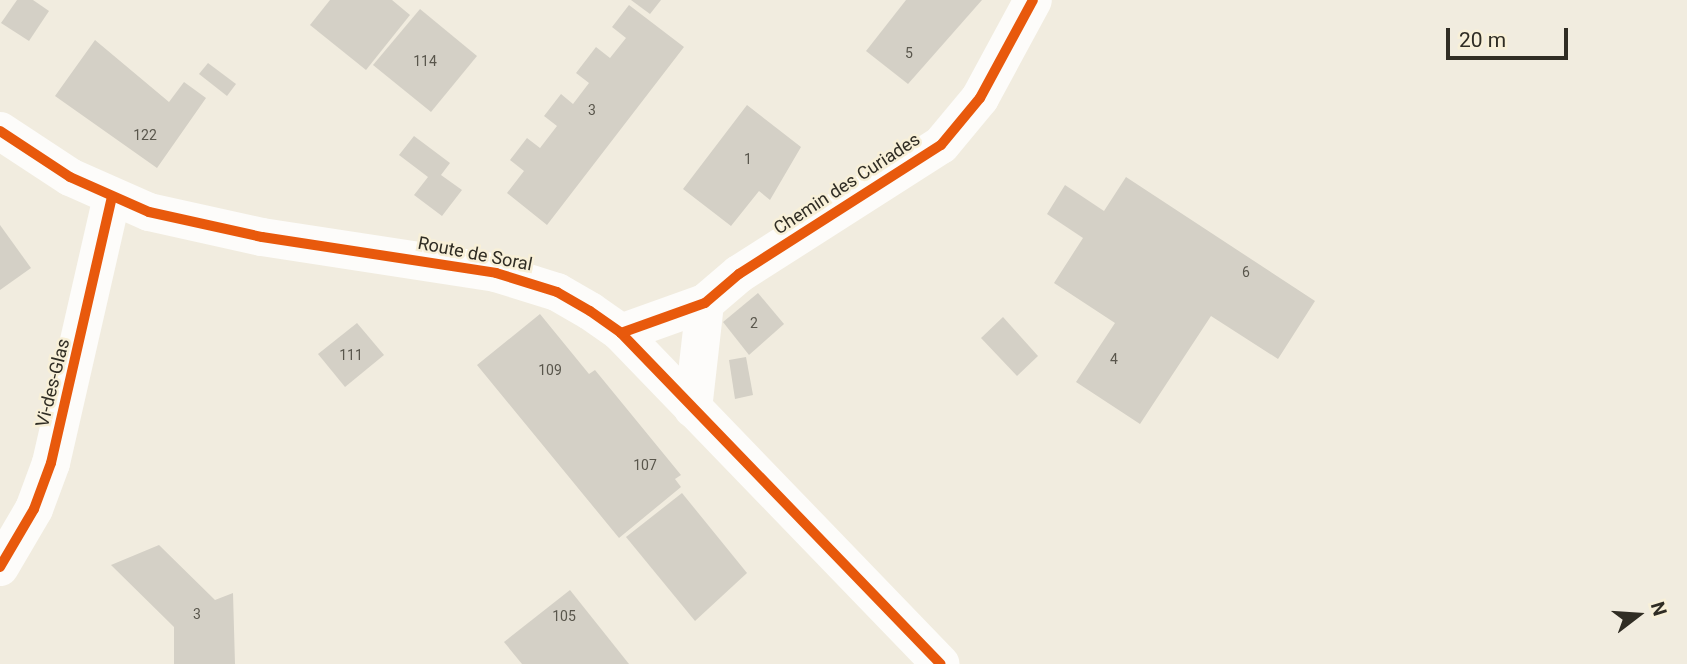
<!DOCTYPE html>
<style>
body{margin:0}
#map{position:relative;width:1687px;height:664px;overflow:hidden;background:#f1ecdf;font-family:Roboto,sans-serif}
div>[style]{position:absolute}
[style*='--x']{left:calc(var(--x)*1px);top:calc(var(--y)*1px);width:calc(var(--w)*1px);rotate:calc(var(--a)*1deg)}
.building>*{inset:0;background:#d4d0c6}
.minor>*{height:38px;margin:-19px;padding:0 19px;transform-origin:19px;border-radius:19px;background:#fdfcfa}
.tertiary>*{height:38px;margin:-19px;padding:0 19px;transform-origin:19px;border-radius:19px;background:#fdfcfa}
.cycleway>*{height:10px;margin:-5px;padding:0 5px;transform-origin:5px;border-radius:5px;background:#e8590c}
span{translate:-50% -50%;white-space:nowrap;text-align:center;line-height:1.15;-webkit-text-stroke:5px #f8f0d8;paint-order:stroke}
.number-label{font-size:14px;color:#59564c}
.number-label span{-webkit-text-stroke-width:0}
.street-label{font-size:18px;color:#302d24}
.north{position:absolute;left:1603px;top:580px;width:70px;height:70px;-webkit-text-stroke:5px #f8f0d8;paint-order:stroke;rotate:73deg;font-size:19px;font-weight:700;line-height:28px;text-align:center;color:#302d24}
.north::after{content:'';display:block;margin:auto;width:24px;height:32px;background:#302d24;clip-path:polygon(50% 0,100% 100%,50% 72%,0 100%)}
.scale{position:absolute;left:1446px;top:28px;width:122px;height:32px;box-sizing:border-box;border:4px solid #302d24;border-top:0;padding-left:9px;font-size:21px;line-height:24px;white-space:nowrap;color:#302d24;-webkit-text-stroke:5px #f8f0d8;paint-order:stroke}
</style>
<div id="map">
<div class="building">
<div style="clip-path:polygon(17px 0,33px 0,49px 11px,29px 41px,1px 23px)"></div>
<div style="clip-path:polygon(330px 0,392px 0,410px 15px,366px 70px,310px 25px)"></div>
<div style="clip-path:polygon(631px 0,661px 0,650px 14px)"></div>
<div style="clip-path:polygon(906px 0,982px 0,908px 84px,866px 51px)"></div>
<div style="clip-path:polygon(629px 5px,684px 47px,547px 225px,507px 193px,524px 171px,510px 160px,527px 138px,540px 148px,557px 126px,544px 116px,561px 94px,573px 104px,589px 83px,576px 73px,596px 47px,610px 58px,626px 38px,612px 27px)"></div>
<div style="clip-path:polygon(420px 9px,477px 56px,431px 112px,373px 65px)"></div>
<div style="clip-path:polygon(95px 40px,169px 102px,184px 82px,206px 98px,157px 168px,55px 96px)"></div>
<div style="clip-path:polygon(208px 63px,236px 84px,227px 96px,199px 74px)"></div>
<div style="clip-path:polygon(747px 105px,801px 147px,770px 200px,759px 191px,731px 226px,683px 189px)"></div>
<div style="clip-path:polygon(414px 136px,450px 163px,441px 175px,462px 190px,442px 216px,414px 195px,428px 177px,399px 155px)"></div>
<div style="clip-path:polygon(1126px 177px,1315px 301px,1278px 359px,1211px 316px,1140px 424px,1076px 382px,1115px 323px,1054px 283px,1083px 238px,1047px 214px,1065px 185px,1104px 211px)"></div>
<div style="clip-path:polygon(0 225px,31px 268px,0 290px)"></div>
<div style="clip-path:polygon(758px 293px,784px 324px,749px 355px,723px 322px)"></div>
<div style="clip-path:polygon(540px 314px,589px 374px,595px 370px,681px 475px,675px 479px,681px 487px,619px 538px,477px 365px)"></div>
<div style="clip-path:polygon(1003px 317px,1038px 356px,1017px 376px,981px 338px)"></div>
<div style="clip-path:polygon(357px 323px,384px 355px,345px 387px,318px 354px)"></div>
<div style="clip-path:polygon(746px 357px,753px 395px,735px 399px,729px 360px)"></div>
<div style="clip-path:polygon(682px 493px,747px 573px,695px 621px,626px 537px)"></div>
<div style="clip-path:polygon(159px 545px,215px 600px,233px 593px,235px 664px,174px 664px,174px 627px,111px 565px)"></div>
<div style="clip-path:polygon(570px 590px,629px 664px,522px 664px,504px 642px)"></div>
</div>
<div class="minor">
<div style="--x:621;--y:333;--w:89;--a:-19.7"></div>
<div style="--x:705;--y:303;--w:45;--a:-40.5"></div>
<div style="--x:739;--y:274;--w:240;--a:-32.6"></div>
<div style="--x:941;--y:145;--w:61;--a:-50.3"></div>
<div style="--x:980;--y:98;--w:111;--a:-61.6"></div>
<div style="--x:693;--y:409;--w:107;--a:-83.5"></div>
<div style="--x:0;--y:567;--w:67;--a:-59.6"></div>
<div style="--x:34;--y:509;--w:49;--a:-69.7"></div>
<div style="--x:51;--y:463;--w:273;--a:-77.1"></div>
</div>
<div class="tertiary">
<div style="--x:0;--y:131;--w:84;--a:33.3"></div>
<div style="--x:70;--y:177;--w:86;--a:23.9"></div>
<div style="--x:149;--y:212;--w:116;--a:12.5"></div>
<div style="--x:262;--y:237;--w:237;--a:8.7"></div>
<div style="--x:496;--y:273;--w:64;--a:17.3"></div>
<div style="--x:557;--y:292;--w:38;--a:30"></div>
<div style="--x:590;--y:311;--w:38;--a:35"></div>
<div style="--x:621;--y:333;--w:460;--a:46"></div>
</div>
<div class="cycleway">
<div style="--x:0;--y:131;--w:84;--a:33.3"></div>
<div style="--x:70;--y:177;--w:86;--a:23.9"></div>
<div style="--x:149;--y:212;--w:116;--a:12.5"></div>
<div style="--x:262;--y:237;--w:237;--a:8.7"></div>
<div style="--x:496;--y:273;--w:64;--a:17.3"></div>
<div style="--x:557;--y:292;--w:38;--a:30"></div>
<div style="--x:590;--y:311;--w:38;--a:35"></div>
<div style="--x:621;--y:333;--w:460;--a:46"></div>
<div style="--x:621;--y:333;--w:89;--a:-19.7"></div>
<div style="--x:705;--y:303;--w:45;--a:-40.5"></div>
<div style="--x:739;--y:274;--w:240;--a:-32.6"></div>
<div style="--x:941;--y:145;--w:61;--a:-50.3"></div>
<div style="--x:980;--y:98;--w:111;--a:-61.6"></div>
<div style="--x:0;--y:567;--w:67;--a:-59.6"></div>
<div style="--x:34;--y:509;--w:49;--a:-69.7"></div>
<div style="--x:51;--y:463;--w:273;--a:-77.1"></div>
</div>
<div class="number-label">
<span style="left:909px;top:53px">5</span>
<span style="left:425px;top:61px">114</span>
<span style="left:592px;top:110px">3</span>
<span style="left:145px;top:135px">122</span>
<span style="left:748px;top:159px">1</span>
<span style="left:1246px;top:272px">6</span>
<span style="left:754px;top:323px">2</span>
<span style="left:351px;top:355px">111</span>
<span style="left:1114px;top:359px">4</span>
<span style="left:550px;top:370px">109</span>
<span style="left:645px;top:465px">107</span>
<span style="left:197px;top:614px">3</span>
<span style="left:564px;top:616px">105</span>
</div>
<div class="street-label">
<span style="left:847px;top:184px;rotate:-33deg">Chemin des Curiades</span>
<span style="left:475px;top:254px;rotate:11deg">Route de Soral</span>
<span style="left:53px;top:383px;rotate:-76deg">Vi-des-Glas</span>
</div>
<div class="north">N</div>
<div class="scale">20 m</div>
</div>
